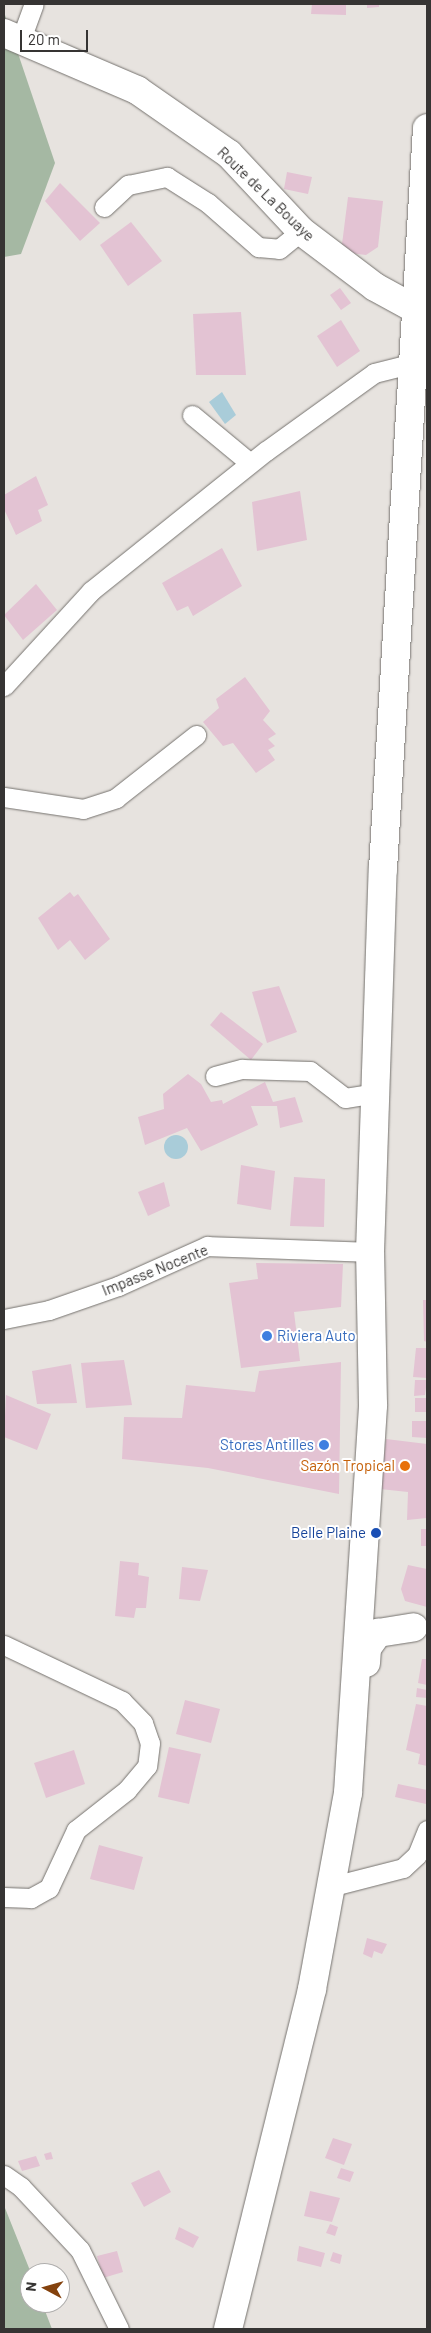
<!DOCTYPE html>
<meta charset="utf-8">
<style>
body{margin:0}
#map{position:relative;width:431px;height:2333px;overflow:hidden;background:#e7e3df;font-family:Barlow,sans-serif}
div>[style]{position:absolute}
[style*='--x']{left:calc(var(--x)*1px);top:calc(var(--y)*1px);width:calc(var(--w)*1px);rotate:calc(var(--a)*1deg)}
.green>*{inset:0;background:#a5b8a3}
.water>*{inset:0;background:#a9ccd9}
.round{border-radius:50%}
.building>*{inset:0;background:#e3c3d3}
.roads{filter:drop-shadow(0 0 1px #75726e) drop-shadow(0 0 1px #75726e)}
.street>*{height:19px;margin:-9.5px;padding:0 9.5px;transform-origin:9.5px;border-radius:9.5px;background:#fff}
.secondary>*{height:28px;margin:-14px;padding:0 14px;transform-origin:14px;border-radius:14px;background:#fff}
.highway>*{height:28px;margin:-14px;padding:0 14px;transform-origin:14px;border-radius:14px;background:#fff}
.dots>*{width:14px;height:14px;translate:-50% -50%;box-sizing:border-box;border:2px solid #fff;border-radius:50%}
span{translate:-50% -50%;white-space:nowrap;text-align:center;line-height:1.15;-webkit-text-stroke:4px #fff;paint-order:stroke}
.street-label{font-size:15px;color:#363433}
.shop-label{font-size:15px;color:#366cbe}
.left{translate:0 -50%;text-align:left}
.right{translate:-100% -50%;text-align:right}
.food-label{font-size:15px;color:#c56008}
.transit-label{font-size:15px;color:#164399}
.frame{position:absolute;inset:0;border:5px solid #363433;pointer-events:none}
.north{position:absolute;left:20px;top:2263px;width:50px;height:50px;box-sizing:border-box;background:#fff;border:1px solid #afaead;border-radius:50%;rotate:276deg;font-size:14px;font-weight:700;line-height:20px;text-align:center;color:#363433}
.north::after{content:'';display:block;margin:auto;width:18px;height:22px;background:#84420e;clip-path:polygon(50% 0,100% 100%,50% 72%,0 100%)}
.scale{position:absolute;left:20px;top:30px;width:68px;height:22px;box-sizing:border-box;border:2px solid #363433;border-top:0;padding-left:6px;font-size:15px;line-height:18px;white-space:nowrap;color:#363433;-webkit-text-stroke:4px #fff;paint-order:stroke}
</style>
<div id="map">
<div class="green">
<div style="clip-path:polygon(4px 12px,55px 163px,21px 254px,4px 257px)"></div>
<div style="clip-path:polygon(4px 2184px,5px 2208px,31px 2273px,30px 2303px,42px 2303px,52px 2329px,4px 2329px)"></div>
</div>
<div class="water">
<div style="clip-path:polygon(222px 392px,236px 415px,225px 424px,209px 402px)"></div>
<div class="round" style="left:164px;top:1135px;width:24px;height:24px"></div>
</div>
<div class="building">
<div style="clip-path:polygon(312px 4px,346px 4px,346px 15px,311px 14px)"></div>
<div style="clip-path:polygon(367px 4px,379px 4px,379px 7px,367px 8px)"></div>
<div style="clip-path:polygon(287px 172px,312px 177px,308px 194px,284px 189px)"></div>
<div style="clip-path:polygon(60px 183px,100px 223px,80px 241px,45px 201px)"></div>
<div style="clip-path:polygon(348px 197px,383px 201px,378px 247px,366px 255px,341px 252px)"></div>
<div style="clip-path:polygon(131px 222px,162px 261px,128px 286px,100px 245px)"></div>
<div style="clip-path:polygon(340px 288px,351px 303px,341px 310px,330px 295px)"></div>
<div style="clip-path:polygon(241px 312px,246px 375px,196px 375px,193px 314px)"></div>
<div style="clip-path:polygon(341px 320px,360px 351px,337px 367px,317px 336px)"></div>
<div style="clip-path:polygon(36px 476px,48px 505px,38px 510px,42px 521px,16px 535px,4px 509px,4px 495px)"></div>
<div style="clip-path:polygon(300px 491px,307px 540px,257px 551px,252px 502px)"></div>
<div style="clip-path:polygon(222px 548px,242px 586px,193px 616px,188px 606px,177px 611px,162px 583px)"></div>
<div style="clip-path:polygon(36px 584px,57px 610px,23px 640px,4px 615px)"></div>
<div style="clip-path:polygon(245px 677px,270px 711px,263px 720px,276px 734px,268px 739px,275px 746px,268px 750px,275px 760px,256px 773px,233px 743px,223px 746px,203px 722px,219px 708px,216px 699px)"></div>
<div style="clip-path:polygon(70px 892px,74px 897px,78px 894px,110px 939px,85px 960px,70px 940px,58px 950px,38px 918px)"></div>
<div style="clip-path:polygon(279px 986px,297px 1032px,267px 1043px,252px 992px)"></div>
<div style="clip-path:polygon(221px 1012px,263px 1044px,251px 1060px,210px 1025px)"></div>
<div style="clip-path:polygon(188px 1074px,201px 1084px,211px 1102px,222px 1100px,223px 1104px,265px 1082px,273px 1102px,295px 1097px,303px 1122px,280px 1128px,277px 1106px,251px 1106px,258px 1125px,201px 1151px,187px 1128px,145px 1145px,138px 1117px,164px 1109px,163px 1094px)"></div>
<div style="clip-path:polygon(241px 1165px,275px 1171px,271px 1210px,237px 1204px)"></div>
<div style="clip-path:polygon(294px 1177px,325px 1179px,324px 1227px,290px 1226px)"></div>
<div style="clip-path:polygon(164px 1182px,170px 1206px,148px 1216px,138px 1192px)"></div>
<div style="clip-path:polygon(256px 1263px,343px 1264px,341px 1307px,294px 1312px,300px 1361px,241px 1368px,229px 1283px,258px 1279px)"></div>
<div style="clip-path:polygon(423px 1300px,427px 1300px,427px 1342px,424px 1341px)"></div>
<div style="clip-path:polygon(416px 1348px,427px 1348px,427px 1378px,413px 1377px)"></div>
<div style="clip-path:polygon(124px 1360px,132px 1405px,86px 1408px,81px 1363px)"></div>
<div style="clip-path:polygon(341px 1362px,339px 1494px,208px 1468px,122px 1459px,124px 1417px,182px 1418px,186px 1385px,255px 1392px,259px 1371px)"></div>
<div style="clip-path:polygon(71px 1364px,77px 1403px,37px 1404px,32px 1371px)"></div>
<div style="clip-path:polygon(415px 1380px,427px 1380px,425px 1395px,414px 1396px)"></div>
<div style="clip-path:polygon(6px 1395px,51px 1414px,37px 1450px,4px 1437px)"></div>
<div style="clip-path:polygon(415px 1398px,427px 1398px,427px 1412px,415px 1412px)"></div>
<div style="clip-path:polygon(412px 1421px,427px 1421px,427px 1438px,412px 1437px)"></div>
<div style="clip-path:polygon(386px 1439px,427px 1444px,427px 1518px,407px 1520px,408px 1492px,380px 1489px)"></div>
<div style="clip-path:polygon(421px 1529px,427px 1529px,427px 1546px,421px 1546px)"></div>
<div style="clip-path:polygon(120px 1561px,139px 1563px,138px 1575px,149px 1577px,146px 1608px,136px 1608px,134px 1618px,115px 1616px)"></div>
<div style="clip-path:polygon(408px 1565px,427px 1569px,427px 1607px,405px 1601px,401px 1589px)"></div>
<div style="clip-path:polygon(182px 1567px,208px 1570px,200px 1601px,179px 1599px)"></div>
<div style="clip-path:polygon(422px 1659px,427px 1659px,427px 1685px,418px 1683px)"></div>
<div style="clip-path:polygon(417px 1688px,427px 1690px,427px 1698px,416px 1697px)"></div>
<div style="clip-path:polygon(185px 1700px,220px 1709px,211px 1743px,176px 1734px)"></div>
<div style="clip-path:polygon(416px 1704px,427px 1706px,427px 1766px,418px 1764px,420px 1754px,406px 1750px)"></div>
<div style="clip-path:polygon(169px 1747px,201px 1754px,189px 1804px,158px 1797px)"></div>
<div style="clip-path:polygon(74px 1750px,85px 1784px,46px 1798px,34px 1763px)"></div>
<div style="clip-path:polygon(398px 1784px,427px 1790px,426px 1804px,395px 1797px)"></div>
<div style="clip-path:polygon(99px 1845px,143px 1857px,134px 1890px,90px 1879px)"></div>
<div style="clip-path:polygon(367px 1938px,387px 1944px,382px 1954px,374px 1951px,372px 1958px,363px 1954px)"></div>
<div style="clip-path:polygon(333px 2138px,352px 2144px,344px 2165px,325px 2158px)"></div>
<div style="clip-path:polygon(51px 2152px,53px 2159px,46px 2160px,44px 2154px)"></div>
<div style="clip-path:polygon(36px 2156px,40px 2166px,22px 2171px,18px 2161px)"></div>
<div style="clip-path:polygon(341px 2168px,354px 2172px,350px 2182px,337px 2178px)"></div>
<div style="clip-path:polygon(159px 2170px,171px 2192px,144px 2207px,131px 2183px)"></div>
<div style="clip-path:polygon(310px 2191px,340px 2198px,332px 2222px,304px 2216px)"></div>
<div style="clip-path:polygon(330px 2224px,338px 2227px,335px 2236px,326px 2233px)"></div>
<div style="clip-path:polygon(179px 2227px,199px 2237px,193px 2248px,175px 2239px)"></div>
<div style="clip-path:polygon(299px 2246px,325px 2253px,321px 2267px,297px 2261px)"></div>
<div style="clip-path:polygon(117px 2251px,123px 2272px,103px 2278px,97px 2256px)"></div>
<div style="clip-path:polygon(333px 2252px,342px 2255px,340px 2264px,330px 2261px)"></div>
</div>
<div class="roads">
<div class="street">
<div style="--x:21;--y:39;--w:37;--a:-70"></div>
<div style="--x:104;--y:207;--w:33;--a:-43"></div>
<div style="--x:128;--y:185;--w:40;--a:-12"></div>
<div style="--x:167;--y:177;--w:49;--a:32.4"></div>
<div style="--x:208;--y:203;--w:67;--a:41.3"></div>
<div style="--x:258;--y:247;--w:21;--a:5"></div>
<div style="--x:279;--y:249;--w:28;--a:-39"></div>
<div style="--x:192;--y:415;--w:75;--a:39.6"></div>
<div style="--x:4;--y:686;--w:129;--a:-47.5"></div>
<div style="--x:91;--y:591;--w:224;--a:-38.7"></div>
<div style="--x:266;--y:451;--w:133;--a:-35.8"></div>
<div style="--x:374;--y:373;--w:41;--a:-14"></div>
<div style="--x:4;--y:797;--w:80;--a:8.6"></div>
<div style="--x:83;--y:809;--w:35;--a:-18"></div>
<div style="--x:116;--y:798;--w:102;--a:-38.2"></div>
<div style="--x:215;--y:1076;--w:28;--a:-15"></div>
<div style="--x:242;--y:1069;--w:68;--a:1.7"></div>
<div style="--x:310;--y:1071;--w:44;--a:37.6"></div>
<div style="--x:345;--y:1098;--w:31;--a:-9"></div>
<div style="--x:4;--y:1319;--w:46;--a:-11.3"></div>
<div style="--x:49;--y:1310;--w:73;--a:-19.2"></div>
<div style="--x:118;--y:1286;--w:98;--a:-24.2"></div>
<div style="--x:207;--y:1246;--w:163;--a:2.1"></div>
<div style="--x:4;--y:1645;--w:131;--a:25.4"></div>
<div style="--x:122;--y:1701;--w:30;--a:46"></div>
<div style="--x:143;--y:1723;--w:21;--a:71"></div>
<div style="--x:150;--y:1743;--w:23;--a:97"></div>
<div style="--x:147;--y:1766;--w:31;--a:130"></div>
<div style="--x:127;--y:1790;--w:65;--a:141.9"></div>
<div style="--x:76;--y:1830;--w:64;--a:115"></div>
<div style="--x:49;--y:1888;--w:21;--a:151"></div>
<div style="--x:31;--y:1898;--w:27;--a:-178"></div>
<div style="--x:333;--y:1886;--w:72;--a:-14.4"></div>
<div style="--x:403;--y:1868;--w:19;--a:-43"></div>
<div style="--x:417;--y:1855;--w:27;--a:-68"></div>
<div style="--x:4;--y:2175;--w:21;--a:35"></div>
<div style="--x:21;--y:2187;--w:86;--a:46.9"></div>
<div style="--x:80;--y:2250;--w:88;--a:63.7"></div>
</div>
<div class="secondary">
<div style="--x:4;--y:33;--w:145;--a:23.2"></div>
<div style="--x:137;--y:90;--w:112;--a:34.8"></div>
<div style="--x:229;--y:154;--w:105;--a:46.9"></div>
<div style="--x:301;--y:231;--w:93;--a:37.1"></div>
<div style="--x:375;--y:287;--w:48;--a:28.7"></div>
</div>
<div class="highway">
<div style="--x:366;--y:1663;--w:15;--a:-86"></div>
<div style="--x:367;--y:1648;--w:19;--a:-54"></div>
<div style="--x:378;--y:1633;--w:36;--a:-9"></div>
<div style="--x:228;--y:2329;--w:350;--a:-76.1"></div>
<div style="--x:312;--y:1989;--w:199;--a:-79.6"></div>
<div style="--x:348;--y:1793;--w:389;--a:-86.3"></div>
<div style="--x:373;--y:1405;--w:153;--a:-91.1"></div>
<div style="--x:370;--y:1252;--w:383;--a:-88.1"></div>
<div style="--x:383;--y:869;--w:742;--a:-86.6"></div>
</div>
</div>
<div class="dots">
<div style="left:267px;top:1336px;background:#3f7fe0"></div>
<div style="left:324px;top:1445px;background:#3f7fe0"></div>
<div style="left:405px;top:1466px;background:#e8710a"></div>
<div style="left:376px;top:1533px;background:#1a4fb4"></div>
</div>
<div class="street-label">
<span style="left:266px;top:194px;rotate:44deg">Route de La Bouaye</span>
<span style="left:155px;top:1270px;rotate:-22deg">Impasse Nocente</span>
</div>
<div class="shop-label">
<span class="left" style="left:277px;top:1336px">Riviera Auto</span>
<span class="right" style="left:314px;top:1445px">Stores Antilles</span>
</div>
<div class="food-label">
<span class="right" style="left:395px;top:1466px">Sazón Tropical</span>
</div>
<div class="transit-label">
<span class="right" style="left:366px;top:1533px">Belle Plaine</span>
</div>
<div class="frame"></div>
<div class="north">N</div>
<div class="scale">20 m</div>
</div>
